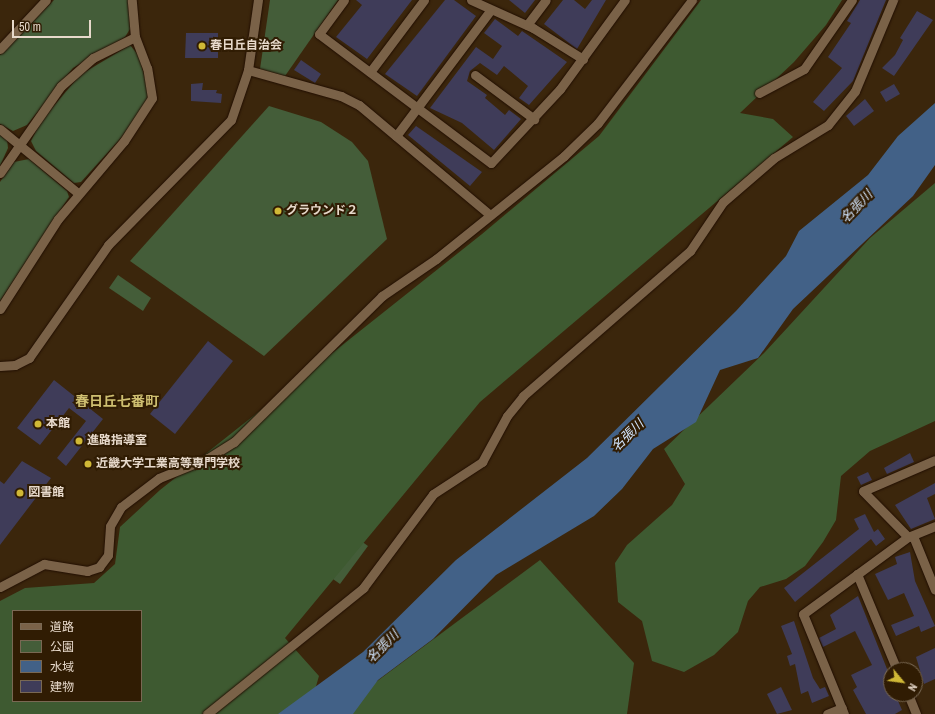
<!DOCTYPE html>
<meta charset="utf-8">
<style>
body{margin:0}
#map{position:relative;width:935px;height:714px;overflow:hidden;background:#3b260c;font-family:"Archivo Narrow","Noto Sans JP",sans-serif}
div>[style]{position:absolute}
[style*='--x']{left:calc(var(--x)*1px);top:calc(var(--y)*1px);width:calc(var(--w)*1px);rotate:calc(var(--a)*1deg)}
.green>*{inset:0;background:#445d39}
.forest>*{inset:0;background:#3e5a31}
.water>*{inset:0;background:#426187}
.building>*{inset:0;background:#3f3c59}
.roads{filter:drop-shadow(0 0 1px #210e00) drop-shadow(0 0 1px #210e00)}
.street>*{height:9px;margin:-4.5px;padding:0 4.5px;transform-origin:4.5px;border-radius:4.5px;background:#7a6248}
.dots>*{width:11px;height:11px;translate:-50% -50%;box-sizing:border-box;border:2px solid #301c03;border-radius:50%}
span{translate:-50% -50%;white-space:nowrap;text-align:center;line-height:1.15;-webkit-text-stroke:4px #301c03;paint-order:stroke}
.poi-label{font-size:12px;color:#e7d9cb;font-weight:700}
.left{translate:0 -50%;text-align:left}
.water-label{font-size:13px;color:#d1e5fe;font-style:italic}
.quarter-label{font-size:14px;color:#cfbf71;font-weight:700}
.legend{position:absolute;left:12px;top:610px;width:130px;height:92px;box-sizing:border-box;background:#301c03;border:1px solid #796853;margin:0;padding:5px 7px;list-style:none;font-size:12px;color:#e7d9cb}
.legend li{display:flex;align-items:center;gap:8px;height:20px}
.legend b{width:20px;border:1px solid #796853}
.north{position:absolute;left:883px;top:662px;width:40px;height:40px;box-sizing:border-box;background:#301c03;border:1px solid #796853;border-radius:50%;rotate:119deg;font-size:11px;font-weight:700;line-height:16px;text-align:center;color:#e7d9cb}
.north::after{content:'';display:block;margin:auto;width:14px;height:18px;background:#d0b836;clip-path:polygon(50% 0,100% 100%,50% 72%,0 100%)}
.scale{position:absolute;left:12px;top:20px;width:79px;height:18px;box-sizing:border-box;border:2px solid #e7d9cb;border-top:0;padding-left:5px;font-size:12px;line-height:14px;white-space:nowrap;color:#e7d9cb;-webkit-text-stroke:3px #301c03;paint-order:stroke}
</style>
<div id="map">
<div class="green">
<div style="clip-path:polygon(54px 0,128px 0,130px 29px,125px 37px,73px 68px,27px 125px,13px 131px,0 124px,0 55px)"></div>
<div style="clip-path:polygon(270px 0,338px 0,285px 76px,260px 69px)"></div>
<div style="clip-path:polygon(130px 45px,139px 56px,148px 90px,147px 101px,121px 138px,81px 182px,74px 183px,36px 151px,31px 141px,41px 121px,80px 75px)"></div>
<div style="clip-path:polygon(269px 106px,321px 122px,352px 142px,368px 161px,387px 239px,264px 356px,130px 261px)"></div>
<div style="clip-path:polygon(0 134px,7px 139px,8px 148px,0 166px)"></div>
<div style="clip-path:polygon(29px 159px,67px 191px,69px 197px,0 301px,0 182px,14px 162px)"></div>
<div style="clip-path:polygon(118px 275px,151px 298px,143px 311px,109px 288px)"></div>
<div style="clip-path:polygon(342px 527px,368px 546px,340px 584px,323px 572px)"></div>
</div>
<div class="forest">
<div style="clip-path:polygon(evenodd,701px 0,842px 0,826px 25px,794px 62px,740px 113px,773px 119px,793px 137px,480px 402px,285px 638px,319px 676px,308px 714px,0 714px,0 601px,25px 588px,94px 583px,115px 564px,120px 527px,160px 490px,482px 234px,599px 136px,701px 0,13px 611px,141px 611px,141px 701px,13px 701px,13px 611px)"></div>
<div style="clip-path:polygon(935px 183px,935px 421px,870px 451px,841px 476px,836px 520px,823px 542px,805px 566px,786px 579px,760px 587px,748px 601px,738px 632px,714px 655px,684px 672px,652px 661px,642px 621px,618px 602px,615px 563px,627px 545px,672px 505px,685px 484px,664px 449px,765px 352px,870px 238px)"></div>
<div style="clip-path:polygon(540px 560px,634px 663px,627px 714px,333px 714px)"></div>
</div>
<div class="water">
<div style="clip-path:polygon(935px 103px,935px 165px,913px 196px,793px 309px,758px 358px,720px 370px,696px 422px,653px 449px,622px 489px,594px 516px,496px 575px,433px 639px,378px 680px,353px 714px,278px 714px,363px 652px,456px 560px,587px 458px,736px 311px,786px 256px,799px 231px,868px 175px,898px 136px)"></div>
</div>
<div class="building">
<div style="clip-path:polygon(356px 0,412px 0,367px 59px,336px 37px,362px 5px)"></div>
<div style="clip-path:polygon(445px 0,454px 0,476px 16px,417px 96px,385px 74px)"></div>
<div style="clip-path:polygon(509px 0,535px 0,525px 13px)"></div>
<div style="clip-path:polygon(563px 0,574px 0,585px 9px,592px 0,606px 0,577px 49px,544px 24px)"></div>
<div style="clip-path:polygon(860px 0,886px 0,853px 81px,824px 111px,813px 102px,842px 68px,828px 57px,851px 23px,847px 21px)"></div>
<div style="clip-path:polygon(917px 11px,933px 20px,894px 76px,882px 68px,895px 55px,903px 40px,900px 38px)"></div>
<div style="clip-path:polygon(495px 19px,518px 36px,522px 31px,567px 62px,529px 105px,519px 98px,528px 86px,504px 66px,497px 75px,480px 63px,470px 71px,467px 81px,487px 95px,485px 98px,505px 115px,509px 110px,521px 119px,494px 150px,462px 123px,430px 108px,476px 47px,493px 59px,502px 46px,484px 33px)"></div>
<div style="clip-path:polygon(186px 33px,218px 33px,218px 58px,185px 58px)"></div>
<div style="clip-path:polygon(301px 60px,321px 74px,315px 83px,294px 70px)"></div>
<div style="clip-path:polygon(203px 83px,202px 90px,217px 90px,216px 93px,222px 94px,221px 103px,191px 101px,191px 84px)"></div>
<div style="clip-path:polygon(894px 84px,900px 94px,886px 102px,880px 92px)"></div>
<div style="clip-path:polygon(865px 99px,874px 111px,854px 126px,846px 116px)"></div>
<div style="clip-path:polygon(416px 126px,482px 172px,470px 186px,408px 135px)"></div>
<div style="clip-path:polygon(208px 341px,233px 361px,175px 434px,150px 414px)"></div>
<div style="clip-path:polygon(54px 380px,103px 419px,66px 466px,57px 458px,86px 421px,69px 408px,40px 445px,17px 428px)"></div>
<div style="clip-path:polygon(910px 453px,914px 462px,887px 474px,884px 468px)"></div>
<div style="clip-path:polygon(22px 461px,51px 478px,0 545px,0 481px,4px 484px)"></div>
<div style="clip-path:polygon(868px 472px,872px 480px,861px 485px,857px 477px)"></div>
<div style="clip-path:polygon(935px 483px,935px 494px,927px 498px,935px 519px,911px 529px,895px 505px)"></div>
<div style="clip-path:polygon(865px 514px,874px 532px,878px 529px,885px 539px,876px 546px,871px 539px,795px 602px,784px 588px,859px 529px,854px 519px)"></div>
<div style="clip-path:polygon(910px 552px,915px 581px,935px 626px,921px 632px,919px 626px,896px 636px,891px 625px,914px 616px,904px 593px,888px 600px,875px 574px,897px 564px,895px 557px)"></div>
<div style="clip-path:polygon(858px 596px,891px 679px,891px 694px,895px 694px,902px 710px,895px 714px,866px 714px,853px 690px,857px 687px,851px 675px,872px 665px,855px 631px,823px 647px,819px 638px,836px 629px,830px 615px)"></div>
<div style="clip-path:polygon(794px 621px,813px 678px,820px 689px,825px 687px,829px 696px,812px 703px,808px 691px,801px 694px,795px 664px,790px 666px,787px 656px,792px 654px,781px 626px)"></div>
<div style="clip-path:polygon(935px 648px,935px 679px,924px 684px,916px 657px)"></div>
<div style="clip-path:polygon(781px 687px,792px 710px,777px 714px,767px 694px)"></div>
</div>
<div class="roads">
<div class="street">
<div style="--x:344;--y:0;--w:42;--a:126.3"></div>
<div style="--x:319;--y:34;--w:215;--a:36.9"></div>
<div style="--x:491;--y:163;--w:101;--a:-47"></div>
<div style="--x:560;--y:89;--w:110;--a:-53.9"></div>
<div style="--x:471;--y:0;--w:68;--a:24.3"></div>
<div style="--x:533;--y:28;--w:59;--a:31.8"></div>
<div style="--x:527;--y:25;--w:31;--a:-53"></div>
<div style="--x:0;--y:49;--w:67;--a:-46.8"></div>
<div style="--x:248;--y:70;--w:97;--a:15.6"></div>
<div style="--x:341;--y:96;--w:20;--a:27"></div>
<div style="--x:359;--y:105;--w:171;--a:40"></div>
<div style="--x:370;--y:72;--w:90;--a:-53.1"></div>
<div style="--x:475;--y:75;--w:74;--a:36.7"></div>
<div style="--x:759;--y:93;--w:51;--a:-28.1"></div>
<div style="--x:804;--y:69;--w:84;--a:-55.2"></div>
<div style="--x:0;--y:129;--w:101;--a:39.4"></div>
<div style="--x:396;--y:136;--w:156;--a:-53.1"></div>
<div style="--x:0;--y:173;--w:106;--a:-55"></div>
<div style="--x:61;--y:86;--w:43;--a:-41.2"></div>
<div style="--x:93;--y:58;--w:47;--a:-26.6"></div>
<div style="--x:0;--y:309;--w:107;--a:-57.2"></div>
<div style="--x:58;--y:219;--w:102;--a:-49.8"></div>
<div style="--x:124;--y:141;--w:51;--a:-56.9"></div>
<div style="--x:152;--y:98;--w:30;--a:-99"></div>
<div style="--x:147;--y:68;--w:33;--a:-111"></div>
<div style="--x:135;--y:37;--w:37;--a:-95"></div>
<div style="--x:0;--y:366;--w:15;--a:-4"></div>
<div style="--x:15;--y:365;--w:16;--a:-27"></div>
<div style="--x:29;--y:358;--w:138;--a:-55"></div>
<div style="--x:108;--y:245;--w:175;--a:-45.5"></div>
<div style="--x:231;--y:120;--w:53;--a:-71.2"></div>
<div style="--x:248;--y:70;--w:71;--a:-81.9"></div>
<div style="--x:913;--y:536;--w:58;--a:67.8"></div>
<div style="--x:908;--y:537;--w:64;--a:-134.4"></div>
<div style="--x:863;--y:491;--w:78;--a:-23.3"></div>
<div style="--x:857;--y:574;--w:104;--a:67.4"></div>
<div style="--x:0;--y:587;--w:50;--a:-27.6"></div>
<div style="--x:44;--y:564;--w:44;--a:9.2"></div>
<div style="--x:87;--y:571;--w:13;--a:-18"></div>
<div style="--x:99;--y:567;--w:15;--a:-53"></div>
<div style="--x:108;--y:555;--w:29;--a:-86"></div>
<div style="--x:110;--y:526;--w:22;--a:-60"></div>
<div style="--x:121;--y:507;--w:48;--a:-37.3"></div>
<div style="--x:159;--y:478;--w:53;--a:-22.2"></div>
<div style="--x:208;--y:458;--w:31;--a:-32"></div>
<div style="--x:234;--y:442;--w:208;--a:-44.6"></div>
<div style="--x:382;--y:296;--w:65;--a:-34.4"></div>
<div style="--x:436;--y:259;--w:164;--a:-38.8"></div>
<div style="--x:564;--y:156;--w:47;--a:-44.1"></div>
<div style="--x:598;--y:123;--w:155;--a:-52.6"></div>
<div style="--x:908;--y:694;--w:22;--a:68"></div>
<div style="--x:207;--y:714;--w:201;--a:-38.9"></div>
<div style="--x:363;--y:588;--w:117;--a:-53.3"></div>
<div style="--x:433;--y:494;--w:59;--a:-33.1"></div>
<div style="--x:482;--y:462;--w:52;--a:-61.5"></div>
<div style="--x:507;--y:416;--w:26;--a:-51"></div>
<div style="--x:523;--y:396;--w:221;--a:-41"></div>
<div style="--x:690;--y:251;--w:59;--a:-56"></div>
<div style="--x:723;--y:202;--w:67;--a:-40.8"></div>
<div style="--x:774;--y:158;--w:63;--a:-31.4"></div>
<div style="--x:828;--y:125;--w:43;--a:-51.5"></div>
<div style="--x:855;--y:91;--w:99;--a:-67.3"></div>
<div style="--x:827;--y:714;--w:16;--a:-22"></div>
<div style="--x:844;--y:714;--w:108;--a:-112.3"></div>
<div style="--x:803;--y:614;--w:130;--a:-36.3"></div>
<div style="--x:908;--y:537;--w:29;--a:-22"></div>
</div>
</div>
<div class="dots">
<div style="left:202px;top:46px;background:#d0b836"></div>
<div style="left:278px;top:211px;background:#d0b836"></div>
<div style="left:38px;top:424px;background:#d0b836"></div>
<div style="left:79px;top:441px;background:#d0b836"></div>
<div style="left:88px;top:464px;background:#d0b836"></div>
<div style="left:20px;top:493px;background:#d0b836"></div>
</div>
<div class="poi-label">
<span class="left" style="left:210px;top:46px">春日丘自治会</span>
<span class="left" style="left:286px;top:211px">グラウンド２</span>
<span class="left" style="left:46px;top:424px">本館</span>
<span class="left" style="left:87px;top:441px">進路指導室</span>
<span class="left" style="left:96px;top:464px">近畿大学工業高等専門学校</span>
<span class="left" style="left:28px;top:493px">図書館</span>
</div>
<div class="water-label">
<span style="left:857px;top:207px;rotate:-46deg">名張川</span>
<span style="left:628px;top:436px;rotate:-44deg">名張川</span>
<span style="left:383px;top:647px;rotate:-45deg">名張川</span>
</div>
<div class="quarter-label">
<span style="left:117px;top:401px">春日丘七番町</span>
</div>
<ul class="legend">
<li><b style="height:5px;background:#7a6248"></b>道路</li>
<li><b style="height:11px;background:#445d39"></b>公園</li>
<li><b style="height:11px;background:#426187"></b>水域</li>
<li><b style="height:11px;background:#3f3c59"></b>建物</li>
</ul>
<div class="north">N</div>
<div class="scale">50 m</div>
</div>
